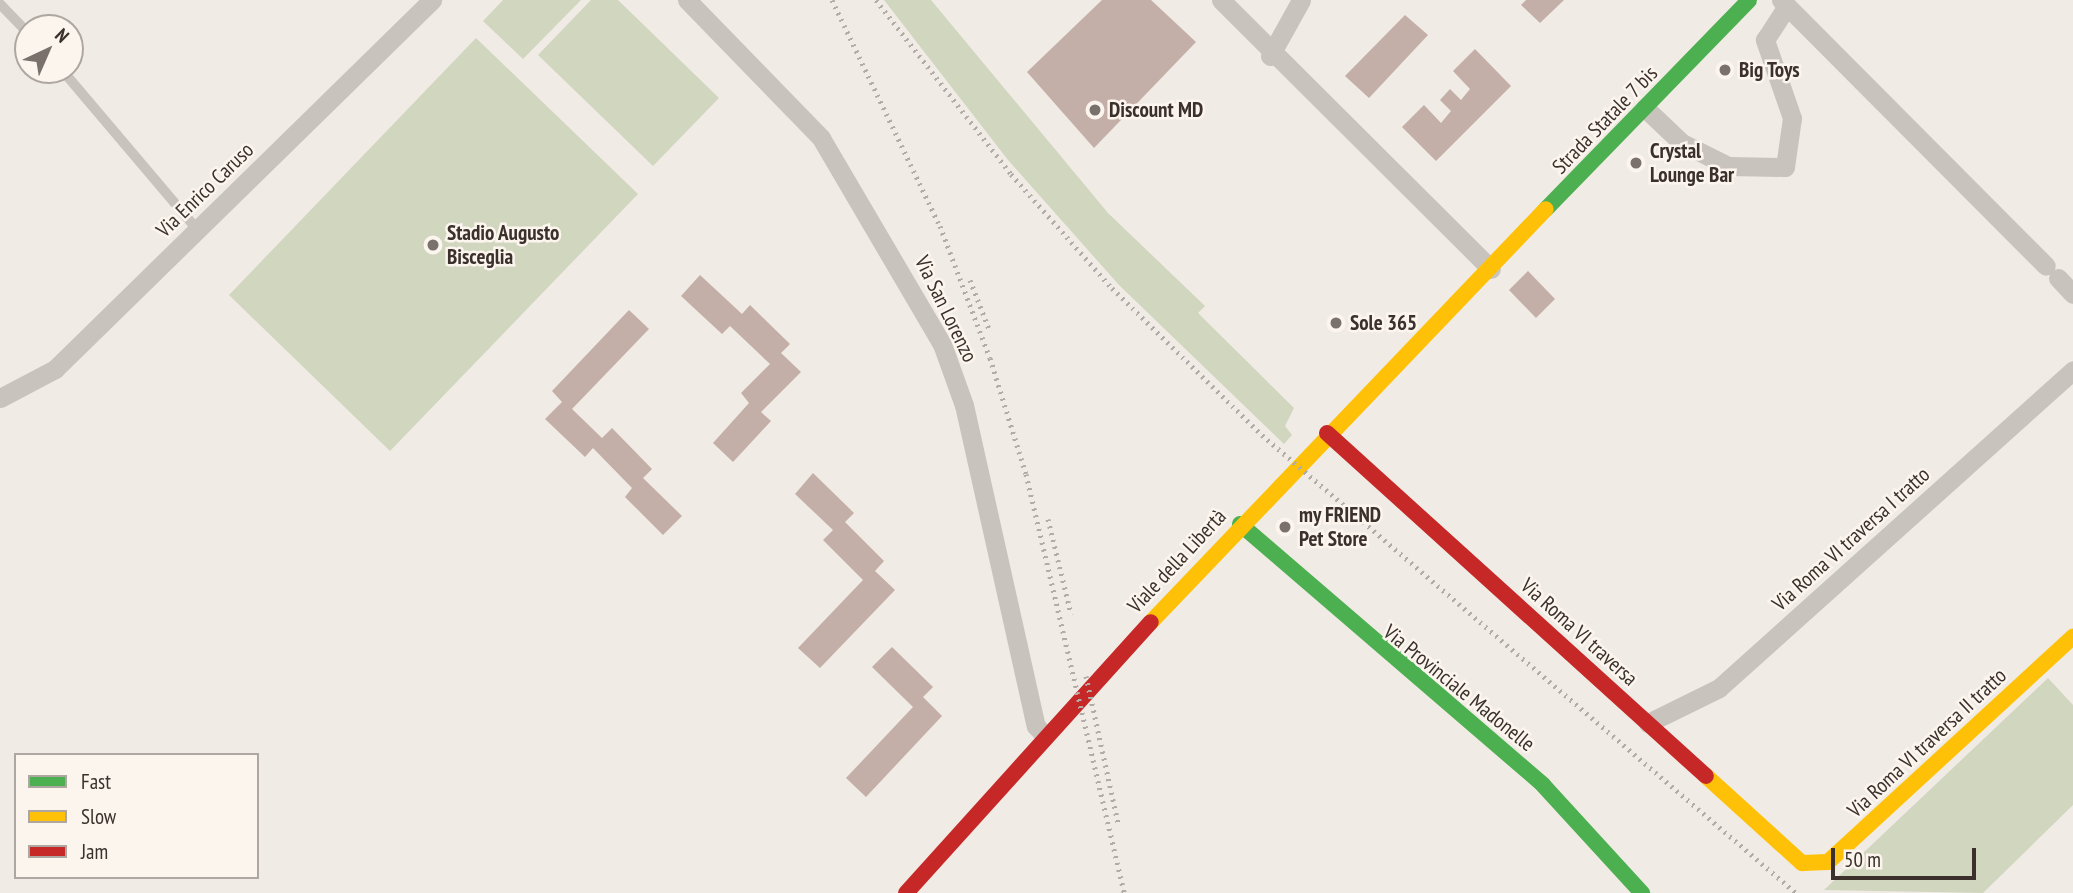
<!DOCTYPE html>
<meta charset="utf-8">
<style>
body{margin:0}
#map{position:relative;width:2073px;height:893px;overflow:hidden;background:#f0ebe5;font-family:"PT Sans Narrow",sans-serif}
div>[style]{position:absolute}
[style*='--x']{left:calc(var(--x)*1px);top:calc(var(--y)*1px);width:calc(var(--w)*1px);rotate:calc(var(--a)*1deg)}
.green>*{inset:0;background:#d1d6bf}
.building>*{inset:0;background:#c3afa7}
.lane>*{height:10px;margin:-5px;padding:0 5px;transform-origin:5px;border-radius:5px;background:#c9c3be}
.street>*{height:19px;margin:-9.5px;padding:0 9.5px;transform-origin:9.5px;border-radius:9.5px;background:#c9c3be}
.fast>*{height:16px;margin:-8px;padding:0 8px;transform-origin:8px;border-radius:8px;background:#4caf50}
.slow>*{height:16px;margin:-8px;padding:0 8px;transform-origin:8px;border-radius:8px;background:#ffc107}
.jam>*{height:16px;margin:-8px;padding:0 8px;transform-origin:8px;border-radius:8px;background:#c62828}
.rail>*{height:5px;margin-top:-2.5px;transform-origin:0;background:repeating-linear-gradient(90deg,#b1aca8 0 2px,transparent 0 7px)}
.dots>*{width:19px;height:19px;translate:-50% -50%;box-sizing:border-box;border:4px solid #fbf5ee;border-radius:50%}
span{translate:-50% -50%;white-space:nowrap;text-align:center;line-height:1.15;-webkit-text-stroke:5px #fbf5ee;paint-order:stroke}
.poi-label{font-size:21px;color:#3b302b;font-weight:700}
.left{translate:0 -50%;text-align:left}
.street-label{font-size:21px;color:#3b302b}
.legend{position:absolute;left:14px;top:753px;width:245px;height:126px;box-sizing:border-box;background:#fbf5ee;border:2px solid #aea6a0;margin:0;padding:9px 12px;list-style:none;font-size:21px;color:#3b302b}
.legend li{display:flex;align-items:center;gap:14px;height:35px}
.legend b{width:35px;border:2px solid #aea6a0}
.north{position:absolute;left:14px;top:14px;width:70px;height:70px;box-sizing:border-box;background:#fbf5ee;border:2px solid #aea6a0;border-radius:50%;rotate:44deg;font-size:19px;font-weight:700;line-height:28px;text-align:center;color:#3b302b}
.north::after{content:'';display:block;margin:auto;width:24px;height:32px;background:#7a716c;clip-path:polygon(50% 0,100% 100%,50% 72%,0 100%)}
.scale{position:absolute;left:1831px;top:848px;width:145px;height:32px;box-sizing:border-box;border:4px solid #3b302b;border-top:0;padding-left:9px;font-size:21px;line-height:24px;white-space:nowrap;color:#3b302b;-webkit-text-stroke:5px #fbf5ee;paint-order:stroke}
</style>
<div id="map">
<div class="green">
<div style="clip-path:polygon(503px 0,581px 0,523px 59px,483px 21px)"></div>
<div style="clip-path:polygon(591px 0,618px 0,719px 98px,653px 166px,538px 55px)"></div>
<div style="clip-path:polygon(884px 0,931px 0,1108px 213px,1205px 306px,1198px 313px,1294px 408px,1285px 426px,1292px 435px,1284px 444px,1119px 285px,1008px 160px)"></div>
<div style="clip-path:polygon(476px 38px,638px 194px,390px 451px,229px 295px)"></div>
<div style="clip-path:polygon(2048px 678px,2073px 705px,2073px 805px,1983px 893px,1824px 890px)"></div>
</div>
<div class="building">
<div style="clip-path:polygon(1102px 0,1151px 0,1196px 42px,1094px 148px,1027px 72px)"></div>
<div style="clip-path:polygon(1526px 0,1564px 0,1540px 23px,1521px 5px)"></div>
<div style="clip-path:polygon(1405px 15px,1428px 35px,1369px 98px,1345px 76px)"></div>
<div style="clip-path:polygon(1475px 49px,1511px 86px,1436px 161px,1402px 127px,1424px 105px,1441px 123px,1451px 111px,1440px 100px,1450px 89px,1461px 100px,1470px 89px,1453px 71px)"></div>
<div style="clip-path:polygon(1528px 271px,1555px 299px,1536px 318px,1509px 290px)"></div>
<div style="clip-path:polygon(700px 275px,742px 314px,750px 305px,790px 344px,781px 353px,801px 372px,761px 412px,771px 421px,733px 462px,713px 443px,749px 403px,741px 393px,770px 364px,730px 326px,722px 334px,681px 296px)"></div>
<div style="clip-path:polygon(629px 310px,649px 329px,572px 409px,602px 438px,612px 428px,652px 469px,643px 478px,682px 516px,663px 535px,625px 497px,632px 488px,593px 448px,585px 457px,545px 419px,562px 402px,552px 391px)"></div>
<div style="clip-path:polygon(813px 473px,854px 513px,845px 522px,884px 561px,875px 571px,895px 590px,820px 668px,798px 648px,863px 580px,823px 540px,833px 530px,795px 494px)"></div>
<div style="clip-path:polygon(892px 647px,933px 687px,923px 697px,942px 716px,866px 797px,846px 778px,913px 707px,872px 667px)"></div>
</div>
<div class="lane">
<div style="--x:0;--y:4;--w:40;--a:46"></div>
<div style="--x:62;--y:70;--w:209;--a:49.7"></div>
</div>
<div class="street">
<div style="--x:687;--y:0;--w:192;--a:45.8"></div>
<div style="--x:821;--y:138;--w:239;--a:59.6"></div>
<div style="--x:942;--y:344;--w:65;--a:70.2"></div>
<div style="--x:964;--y:405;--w:329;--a:77.4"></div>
<div style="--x:1036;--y:726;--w:13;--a:48"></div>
<div style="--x:1221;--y:0;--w:381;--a:44.9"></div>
<div style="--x:1781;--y:0;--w:375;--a:45.1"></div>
<div style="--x:1270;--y:56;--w:64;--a:-61"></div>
<div style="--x:1645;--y:108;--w:51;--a:43.4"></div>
<div style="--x:1682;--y:143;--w:51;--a:26.6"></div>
<div style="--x:1728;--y:166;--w:57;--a:1"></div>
<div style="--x:1785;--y:167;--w:49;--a:-81.9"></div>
<div style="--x:1792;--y:118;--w:83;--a:-109.1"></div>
<div style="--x:1765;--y:40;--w:40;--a:-57.1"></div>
<div style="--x:2058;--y:278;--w:22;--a:47"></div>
<div style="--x:0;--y:398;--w:62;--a:-27.8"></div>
<div style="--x:55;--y:369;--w:528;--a:-44.39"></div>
<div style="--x:1648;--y:723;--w:79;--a:-26.2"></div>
<div style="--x:1719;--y:688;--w:476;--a:-41.9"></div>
</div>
<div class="fast">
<div style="--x:1546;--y:209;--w:291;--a:-45.8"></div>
<div style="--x:1240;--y:524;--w:400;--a:40.7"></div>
<div style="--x:1543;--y:785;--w:147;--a:47.5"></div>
</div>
<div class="slow">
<div style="--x:1151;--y:622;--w:571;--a:-46.28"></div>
<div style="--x:1706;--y:776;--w:130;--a:42.2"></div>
<div style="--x:1802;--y:863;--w:26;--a:-2"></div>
<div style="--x:1828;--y:862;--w:333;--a:-42.6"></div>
</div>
<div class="jam">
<div style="--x:1327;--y:433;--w:511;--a:42.15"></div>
<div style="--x:906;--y:893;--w:365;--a:-47.9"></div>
</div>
<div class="rail">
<div style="--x:832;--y:0;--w:250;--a:64.5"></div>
<div style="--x:940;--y:226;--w:141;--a:69.3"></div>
<div style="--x:990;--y:358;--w:121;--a:72.8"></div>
<div style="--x:1026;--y:474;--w:430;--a:76.8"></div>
<div style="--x:876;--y:0;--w:220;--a:52.2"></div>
<div style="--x:1011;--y:174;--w:152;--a:48.5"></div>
<div style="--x:1112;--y:288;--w:210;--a:44.4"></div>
<div style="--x:1262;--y:435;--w:704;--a:40.62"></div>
<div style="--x:970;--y:280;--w:53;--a:68.8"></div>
<div style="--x:1048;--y:519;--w:98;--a:76.4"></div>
<div style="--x:1086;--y:676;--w:150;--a:77.7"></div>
</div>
<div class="dots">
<div style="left:1725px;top:70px;background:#7a716c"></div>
<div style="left:1095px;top:110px;background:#7a716c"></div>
<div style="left:1636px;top:163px;background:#7a716c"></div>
<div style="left:433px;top:245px;background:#7a716c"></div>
<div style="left:1336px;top:323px;background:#7a716c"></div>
<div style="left:1285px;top:527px;background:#7a716c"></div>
</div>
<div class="poi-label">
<span class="left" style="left:1739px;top:70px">Big Toys</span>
<span class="left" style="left:1109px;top:110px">Discount MD</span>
<span class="left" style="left:1650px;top:163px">Crystal<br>Lounge Bar</span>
<span class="left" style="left:447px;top:245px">Stadio Augusto<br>Bisceglia</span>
<span class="left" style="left:1350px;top:323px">Sole 365</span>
<span class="left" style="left:1299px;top:527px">my FRIEND<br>Pet Store</span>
</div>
<div class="street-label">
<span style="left:1605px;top:120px;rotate:-46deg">Strada Statale 7 bis</span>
<span style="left:205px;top:190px;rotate:-44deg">Via Enrico Caruso</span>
<span style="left:946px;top:309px;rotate:64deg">Via San Lorenzo</span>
<span style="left:1851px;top:539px;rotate:-42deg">Via Roma VI traversa I tratto</span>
<span style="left:1177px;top:561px;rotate:-47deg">Viale della Libertà</span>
<span style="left:1579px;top:632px;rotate:42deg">Via Roma VI traversa</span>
<span style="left:1459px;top:688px;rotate:39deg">Via Provinciale Madonelle</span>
<span style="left:1927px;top:743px;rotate:-43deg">Via Roma VI traversa II tratto</span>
</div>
<ul class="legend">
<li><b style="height:9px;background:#4caf50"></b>Fast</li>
<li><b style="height:9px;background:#ffc107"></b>Slow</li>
<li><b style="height:9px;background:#c62828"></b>Jam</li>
</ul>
<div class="north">N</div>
<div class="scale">50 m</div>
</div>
